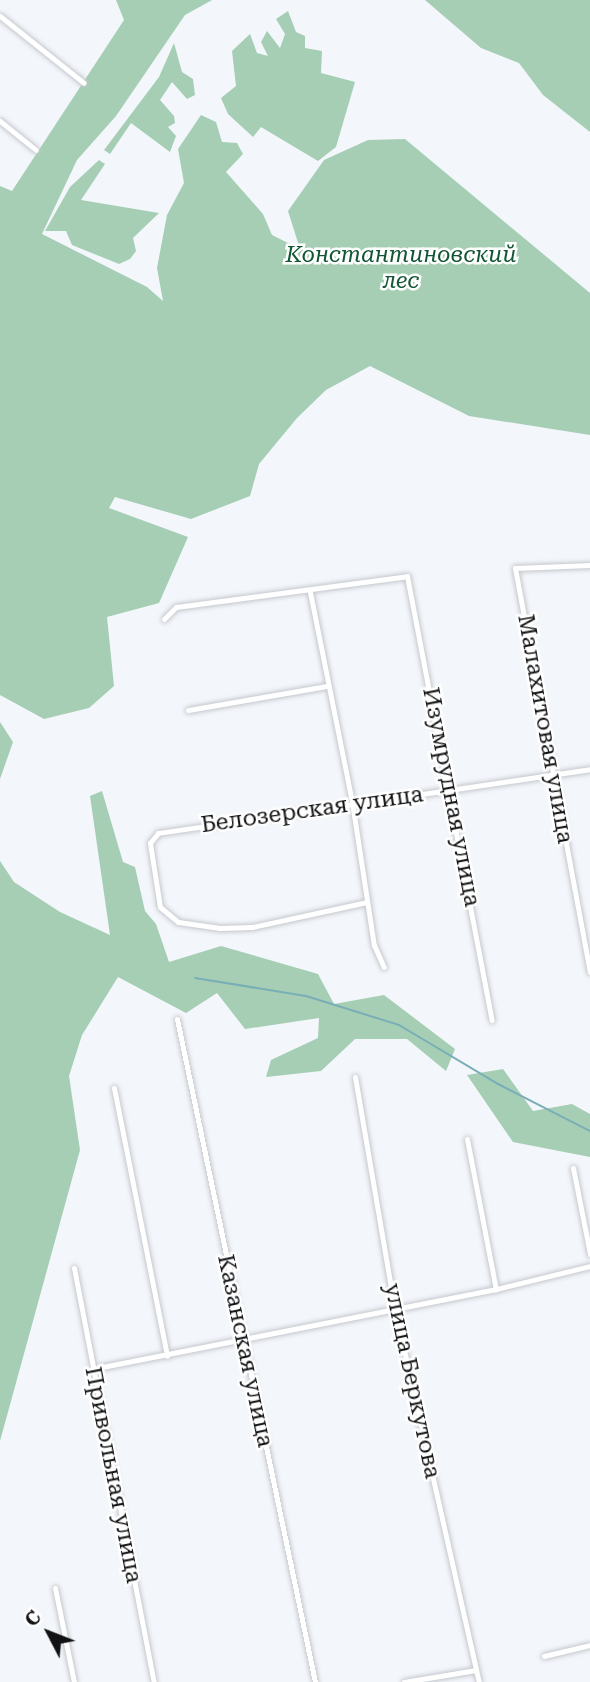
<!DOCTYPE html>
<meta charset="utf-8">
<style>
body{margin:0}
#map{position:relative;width:590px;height:1682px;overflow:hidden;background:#f3f6fb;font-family:"Roboto Serif",serif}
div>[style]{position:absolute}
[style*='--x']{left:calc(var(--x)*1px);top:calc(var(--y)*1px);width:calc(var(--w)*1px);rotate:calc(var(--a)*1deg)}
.green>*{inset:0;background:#a5ceb4}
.stream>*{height:2px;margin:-1px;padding:0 1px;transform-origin:1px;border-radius:1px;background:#7aaeb6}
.roads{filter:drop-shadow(0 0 2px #c5c8cd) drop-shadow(0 0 2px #c5c8cd)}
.minor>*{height:5px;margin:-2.5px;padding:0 2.5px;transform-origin:2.5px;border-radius:2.5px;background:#fff}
span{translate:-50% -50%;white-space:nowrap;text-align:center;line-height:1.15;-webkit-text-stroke:5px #fff;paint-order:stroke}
.park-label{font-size:23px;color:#135635;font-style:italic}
.street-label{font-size:23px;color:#111213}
.north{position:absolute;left:14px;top:1598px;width:70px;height:70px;-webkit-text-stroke:5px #fff;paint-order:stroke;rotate:312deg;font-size:19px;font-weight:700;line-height:28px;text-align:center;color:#111213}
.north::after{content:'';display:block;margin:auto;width:24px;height:32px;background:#111213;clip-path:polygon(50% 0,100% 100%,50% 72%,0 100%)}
</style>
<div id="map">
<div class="green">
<div style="clip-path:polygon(116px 0,212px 0,185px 15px,116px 116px,77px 160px,42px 234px,147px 287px,163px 301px,157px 268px,167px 215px,184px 183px,178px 149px,201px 115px,216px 122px,222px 142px,237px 143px,243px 154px,226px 172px,263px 214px,272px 235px,300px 249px,288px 211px,324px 160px,368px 140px,405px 139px,590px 293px,590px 435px,469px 416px,370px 366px,326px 390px,297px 418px,259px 464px,250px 496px,191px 519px,115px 497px,109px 508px,188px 537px,159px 603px,107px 617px,114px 686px,89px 708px,44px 719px,0 695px,0 186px,12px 191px,124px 20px)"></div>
<div style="clip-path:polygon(425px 0,590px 0,590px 132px,543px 95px,519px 63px,481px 48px)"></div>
<div style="clip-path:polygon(288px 11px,296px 32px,305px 36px,305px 48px,322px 51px,321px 73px,355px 82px,336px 147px,318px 161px,261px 127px,253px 137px,228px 114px,221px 98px,236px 86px,232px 51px,250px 34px,257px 53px,268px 56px,261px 42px,267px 31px,280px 48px,285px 34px,276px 19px)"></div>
<div style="clip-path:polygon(174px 43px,182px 72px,193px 79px,195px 95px,187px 99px,172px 82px,160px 100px,174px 116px,175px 123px,168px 127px,176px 136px,170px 152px,131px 123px,110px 154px,104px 150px,159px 77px)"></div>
<div style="clip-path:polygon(99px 160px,105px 164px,81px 200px,159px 213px,133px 238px,136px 251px,130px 259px,119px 264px,72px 245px,66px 231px,45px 231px,70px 187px)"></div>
<div style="clip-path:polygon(0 722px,13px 742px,0 779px)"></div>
<div style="clip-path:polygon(102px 791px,123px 862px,135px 867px,145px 911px,156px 924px,169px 962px,221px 946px,318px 974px,334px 1004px,384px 995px,455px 1049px,446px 1071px,407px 1039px,355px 1039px,321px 1071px,266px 1077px,271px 1060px,318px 1038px,319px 1018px,245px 1029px,217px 993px,186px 1013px,118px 977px,82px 1035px,69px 1076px,80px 1150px,0 1441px,0 861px,14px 882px,60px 912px,110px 935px,90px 796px)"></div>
<div style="clip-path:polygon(503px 1069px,533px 1111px,572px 1104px,590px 1114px,590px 1157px,513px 1142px,467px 1075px)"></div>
</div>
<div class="stream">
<div style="--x:195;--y:978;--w:112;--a:9.2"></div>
<div style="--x:306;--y:996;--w:97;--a:17.3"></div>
<div style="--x:399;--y:1025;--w:115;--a:30.8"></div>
<div style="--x:498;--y:1084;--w:103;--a:27.1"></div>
</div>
<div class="roads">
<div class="minor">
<div style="--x:0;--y:16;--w:107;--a:38.6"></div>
<div style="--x:0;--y:121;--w:46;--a:38.9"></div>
<div style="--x:590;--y:565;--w:75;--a:177.7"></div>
<div style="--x:515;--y:568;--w:411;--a:79.5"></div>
<div style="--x:310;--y:592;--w:214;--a:78.7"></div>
<div style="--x:352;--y:802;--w:145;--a:81.3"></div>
<div style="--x:374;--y:945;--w:24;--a:66"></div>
<div style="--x:164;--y:619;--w:17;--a:-45"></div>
<div style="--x:176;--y:607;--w:233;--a:-7.6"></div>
<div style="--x:407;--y:576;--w:452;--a:79.2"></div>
<div style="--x:188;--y:710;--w:141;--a:-9.8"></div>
<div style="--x:367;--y:902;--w:118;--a:167.7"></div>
<div style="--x:252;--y:927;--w:32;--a:178"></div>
<div style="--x:220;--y:928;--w:42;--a:-171.9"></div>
<div style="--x:178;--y:922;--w:23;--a:-140"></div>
<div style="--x:160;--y:907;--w:65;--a:-98.9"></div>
<div style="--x:150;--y:843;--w:13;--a:-51"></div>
<div style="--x:158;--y:833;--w:437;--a:-8.4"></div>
<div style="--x:177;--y:1019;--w:677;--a:78.24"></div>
<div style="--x:355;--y:1077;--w:236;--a:80.3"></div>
<div style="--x:395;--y:1310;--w:381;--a:77.3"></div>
<div style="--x:114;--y:1088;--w:273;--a:78.8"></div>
<div style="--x:467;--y:1139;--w:153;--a:79.1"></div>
<div style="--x:573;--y:1168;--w:88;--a:78.8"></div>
<div style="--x:74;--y:1268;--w:422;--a:79.1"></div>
<div style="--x:92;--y:1369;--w:412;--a:-11.2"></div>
<div style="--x:496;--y:1289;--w:97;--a:-13.7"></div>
<div style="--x:55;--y:1588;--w:96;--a:78.6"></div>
<div style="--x:544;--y:1656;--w:47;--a:-13.4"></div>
<div style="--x:404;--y:1682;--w:73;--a:-9.5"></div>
</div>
</div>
<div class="park-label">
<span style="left:401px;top:268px">Константиновский<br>лес</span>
</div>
<div class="street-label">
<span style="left:545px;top:729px;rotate:80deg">Малахитовая улица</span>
<span style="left:451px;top:797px;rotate:79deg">Изумрудная улица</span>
<span style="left:312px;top:810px;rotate:-8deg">Белозерская улица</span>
<span style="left:245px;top:1351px;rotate:78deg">Казанская улица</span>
<span style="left:412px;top:1381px;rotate:78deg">улица Беркутова</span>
<span style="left:113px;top:1475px;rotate:79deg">Привольная улица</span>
</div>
<div class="north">С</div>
</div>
